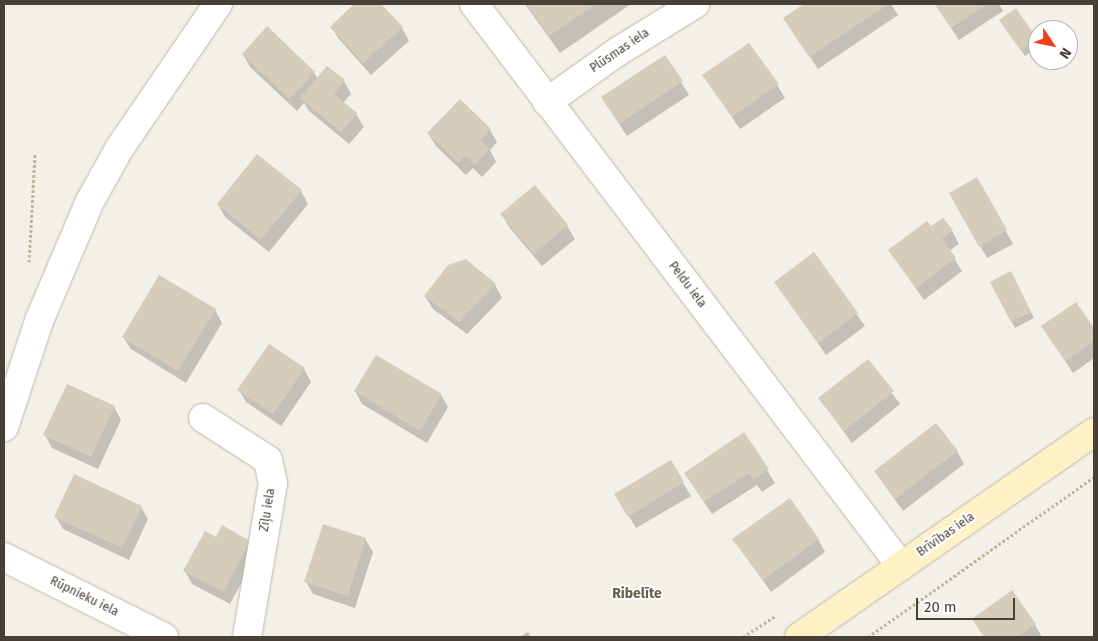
<!DOCTYPE html>
<meta charset="utf-8">
<style>
body{margin:0}
#map{position:relative;width:1098px;height:641px;overflow:hidden;background:#f3f0e7;font-family:"Fira Sans",sans-serif}
div>[style]{position:absolute}
[style*='--x']{left:calc(var(--x)*1px);top:calc(var(--y)*1px);width:calc(var(--w)*1px);rotate:calc(var(--a)*1deg)}
.shadow>*{inset:0;background:#0003}
.building>*{inset:0;background:#d5ccbc}
.path>*{height:3px;margin-top:-1.5px;transform-origin:0;background:repeating-linear-gradient(90deg,#c1b49b 0 2.5px,transparent 0 5px)}
.roads{filter:drop-shadow(0 0 1px #bfb8aa) drop-shadow(0 0 1px #bfb8aa)}
.minor>*{height:28px;margin:-14px;padding:0 14px;transform-origin:14px;border-radius:14px;background:#fff}
.secondary>*{height:28px;margin:-14px;padding:0 14px;transform-origin:14px;border-radius:14px;background:#fef1c6}
span{translate:-50% -50%;white-space:nowrap;text-align:center;line-height:1.15;-webkit-text-stroke:4px #fff;paint-order:stroke}
.street-label{font-size:12px;color:#474036}
.neighbourhood-label{font-size:14px;color:#695e4d;font-weight:700}
.frame{position:absolute;inset:0;border:5px solid #474036;pointer-events:none}
.north{position:absolute;left:1028px;top:20px;width:50px;height:50px;box-sizing:border-box;background:#fff;border:1px solid #b5b3af;border-radius:50%;rotate:124deg;font-size:14px;font-weight:700;line-height:20px;text-align:center;color:#474036}
.north::after{content:'';display:block;margin:auto;width:18px;height:22px;background:#f93c18;clip-path:polygon(50% 0,100% 100%,50% 72%,0 100%)}
.scale{position:absolute;left:916px;top:598px;width:99px;height:22px;box-sizing:border-box;border:2px solid #474036;border-top:0;padding-left:6px;font-size:15px;line-height:18px;white-space:nowrap;color:#474036;-webkit-text-stroke:4px #fff;paint-order:stroke}
</style>
<div id="map">
<div class="shadow">
<div style="clip-path:polygon(356px 4px,379px 4px,402px 28px,409px 41px,371px 75px,339px 39px,331px 27px)"></div>
<div style="clip-path:polygon(525px 4px,631px 4px,560px 53px)"></div>
<div style="clip-path:polygon(806px 4px,891px 4px,898px 15px,818px 69px,785px 18px)"></div>
<div style="clip-path:polygon(935px 4px,999px 4px,1003px 11px,959px 40px)"></div>
<div style="clip-path:polygon(1016px 10px,1038px 43px,1038px 47px,1025px 56px,1005px 26px)"></div>
<div style="clip-path:polygon(243px 54px,314px 73px,318px 79px,344px 81px,351px 94px,343px 103px,356px 114px,364px 127px,349px 144px,309px 111px,304px 103px,297px 111px,250px 67px)"></div>
<div style="clip-path:polygon(665px 56px,689px 95px,627px 136px,610px 110px)"></div>
<div style="clip-path:polygon(704px 76px,777px 85px,785px 98px,740px 129px)"></div>
<div style="clip-path:polygon(490px 130px,497px 142px,490px 150px,496px 162px,482px 177px,473px 168px,466px 175px,436px 146px,428px 133px)"></div>
<div style="clip-path:polygon(976px 179px,1013px 244px,987px 258px,950px 193px)"></div>
<div style="clip-path:polygon(535px 187px,567px 226px,575px 239px,542px 266px,509px 227px,502px 214px)"></div>
<div style="clip-path:polygon(301px 191px,308px 204px,269px 252px,225px 217px,218px 204px)"></div>
<div style="clip-path:polygon(931px 228px,952px 231px,959px 244px,949px 251px,962px 271px,924px 300px,889px 250px)"></div>
<div style="clip-path:polygon(814px 254px,865px 326px,826px 355px,775px 282px)"></div>
<div style="clip-path:polygon(466px 261px,495px 285px,502px 298px,467px 334px,433px 309px,425px 296px)"></div>
<div style="clip-path:polygon(1014px 279px,1034px 318px,1015px 328px,991px 282px)"></div>
<div style="clip-path:polygon(1076px 303px,1094px 331px,1094px 358px,1073px 373px,1050px 338px)"></div>
<div style="clip-path:polygon(215px 310px,222px 323px,186px 383px,131px 349px,123px 337px)"></div>
<div style="clip-path:polygon(868px 361px,900px 404px,852px 443px,820px 399px)"></div>
<div style="clip-path:polygon(304px 369px,311px 382px,281px 426px,246px 402px,239px 390px)"></div>
<div style="clip-path:polygon(355px 391px,441px 395px,448px 407px,427px 443px,362px 404px)"></div>
<div style="clip-path:polygon(114px 407px,121px 420px,98px 469px,52px 448px,45px 435px)"></div>
<div style="clip-path:polygon(744px 434px,775px 483px,762px 492px,757px 485px,712px 514px,693px 486px)"></div>
<div style="clip-path:polygon(957px 451px,964px 464px,903px 511px,875px 472px)"></div>
<div style="clip-path:polygon(670px 461px,691px 496px,636px 528px,616px 495px)"></div>
<div style="clip-path:polygon(141px 507px,148px 519px,129px 560px,63px 529px,56px 517px)"></div>
<div style="clip-path:polygon(216px 538px,250px 542px,257px 554px,230px 604px,192px 584px,185px 571px)"></div>
<div style="clip-path:polygon(365px 539px,373px 552px,355px 608px,313px 594px,306px 582px)"></div>
<div style="clip-path:polygon(818px 539px,825px 552px,771px 592px,734px 540px)"></div>
<div style="clip-path:polygon(1012px 592px,1035px 625px,1042px 637px,985px 637px,980px 631px,973px 619px)"></div>
<div style="clip-path:polygon(528px 632px,531px 637px,520px 637px)"></div>
</div>
<div class="building">
<div style="clip-path:polygon(354px 4px,381px 4px,403px 27px,363px 63px,330px 27px)"></div>
<div style="clip-path:polygon(526px 4px,596px 4px,549px 36px)"></div>
<div style="clip-path:polygon(804px 4px,889px 4px,809px 57px,783px 18px)"></div>
<div style="clip-path:polygon(935px 4px,988px 4px,951px 28px)"></div>
<div style="clip-path:polygon(1016px 8px,1037px 39px,1021px 51px,999px 20px)"></div>
<div style="clip-path:polygon(267px 26px,315px 72px,289px 99px,242px 54px)"></div>
<div style="clip-path:polygon(749px 43px,779px 84px,732px 117px,702px 75px)"></div>
<div style="clip-path:polygon(665px 55px,683px 81px,619px 124px,601px 97px)"></div>
<div style="clip-path:polygon(327px 66px,345px 80px,334px 94px,357px 113px,341px 132px,300px 98px)"></div>
<div style="clip-path:polygon(460px 99px,491px 129px,481px 140px,490px 149px,475px 165px,465px 156px,458px 163px,427px 133px)"></div>
<div style="clip-path:polygon(257px 154px,302px 190px,261px 240px,217px 204px)"></div>
<div style="clip-path:polygon(977px 177px,1007px 230px,979px 247px,949px 193px)"></div>
<div style="clip-path:polygon(535px 185px,568px 225px,534px 254px,500px 214px)"></div>
<div style="clip-path:polygon(943px 218px,953px 230px,942px 239px,956px 258px,916px 288px,888px 250px,927px 221px,931px 226px)"></div>
<div style="clip-path:polygon(814px 252px,858px 313px,818px 343px,774px 282px)"></div>
<div style="clip-path:polygon(466px 259px,496px 284px,459px 322px,424px 296px,448px 265px)"></div>
<div style="clip-path:polygon(1011px 271px,1031px 312px,1011px 322px,990px 282px)"></div>
<div style="clip-path:polygon(159px 275px,216px 309px,178px 371px,122px 337px)"></div>
<div style="clip-path:polygon(1076px 302px,1094px 328px,1094px 341px,1065px 361px,1041px 326px)"></div>
<div style="clip-path:polygon(269px 344px,305px 368px,273px 414px,237px 390px)"></div>
<div style="clip-path:polygon(376px 355px,442px 394px,420px 431px,354px 391px)"></div>
<div style="clip-path:polygon(868px 359px,894px 391px,844px 431px,818px 398px)"></div>
<div style="clip-path:polygon(67px 384px,115px 406px,91px 457px,43px 435px)"></div>
<div style="clip-path:polygon(936px 423px,958px 451px,895px 499px,874px 471px)"></div>
<div style="clip-path:polygon(744px 432px,769px 469px,753px 480px,749px 473px,704px 502px,684px 473px)"></div>
<div style="clip-path:polygon(671px 460px,684px 482px,628px 517px,614px 494px)"></div>
<div style="clip-path:polygon(74px 474px,142px 506px,122px 548px,54px 517px)"></div>
<div style="clip-path:polygon(790px 498px,819px 539px,763px 580px,732px 539px)"></div>
<div style="clip-path:polygon(323px 524px,366px 538px,348px 596px,304px 582px)"></div>
<div style="clip-path:polygon(222px 525px,250px 541px,223px 592px,183px 571px,205px 531px,216px 537px)"></div>
<div style="clip-path:polygon(1012px 590px,1036px 624px,1017px 637px,985px 637px,972px 619px)"></div>
</div>
<div class="path">
<div style="--x:29;--y:262;--w:109;--a:-86.8"></div>
<div style="--x:743;--y:637;--w:38;--a:-33"></div>
<div style="--x:868;--y:637;--w:277;--a:-35.3"></div>
</div>
<div class="roads">
<div class="minor">
<div style="--x:474;--y:4;--w:706;--a:52.77"></div>
<div style="--x:547;--y:102;--w:86;--a:-35.5"></div>
<div style="--x:617;--y:52;--w:92;--a:-31.6"></div>
<div style="--x:203;--y:418;--w:77;--a:32.9"></div>
<div style="--x:268;--y:460;--w:24;--a:78"></div>
<div style="--x:273;--y:483;--w:156;--a:99.6"></div>
<div style="--x:4;--y:427;--w:112;--a:-71.7"></div>
<div style="--x:39;--y:321;--w:128;--a:-67"></div>
<div style="--x:89;--y:203;--w:62;--a:-60.9"></div>
<div style="--x:119;--y:149;--w:176;--a:-55.7"></div>
<div style="--x:4;--y:557;--w:179;--a:26.6"></div>
</div>
<div class="secondary">
<div style="--x:799;--y:637;--w:359;--a:-34.8"></div>
</div>
</div>
<div class="street-label">
<span style="left:620px;top:51px;rotate:-34deg">Plūsmas iela</span>
<span style="left:687px;top:285px;rotate:53deg">Peldu iela</span>
<span style="left:268px;top:510px;rotate:-81deg">Zīļu iela</span>
<span style="left:946px;top:535px;rotate:-35deg">Brīvības iela</span>
<span style="left:84px;top:597px;rotate:26deg">Rūpnieku iela</span>
</div>
<div class="neighbourhood-label">
<span style="left:637px;top:594px">Ribelīte</span>
</div>
<div class="frame"></div>
<div class="north">N</div>
<div class="scale">20 m</div>
</div>
